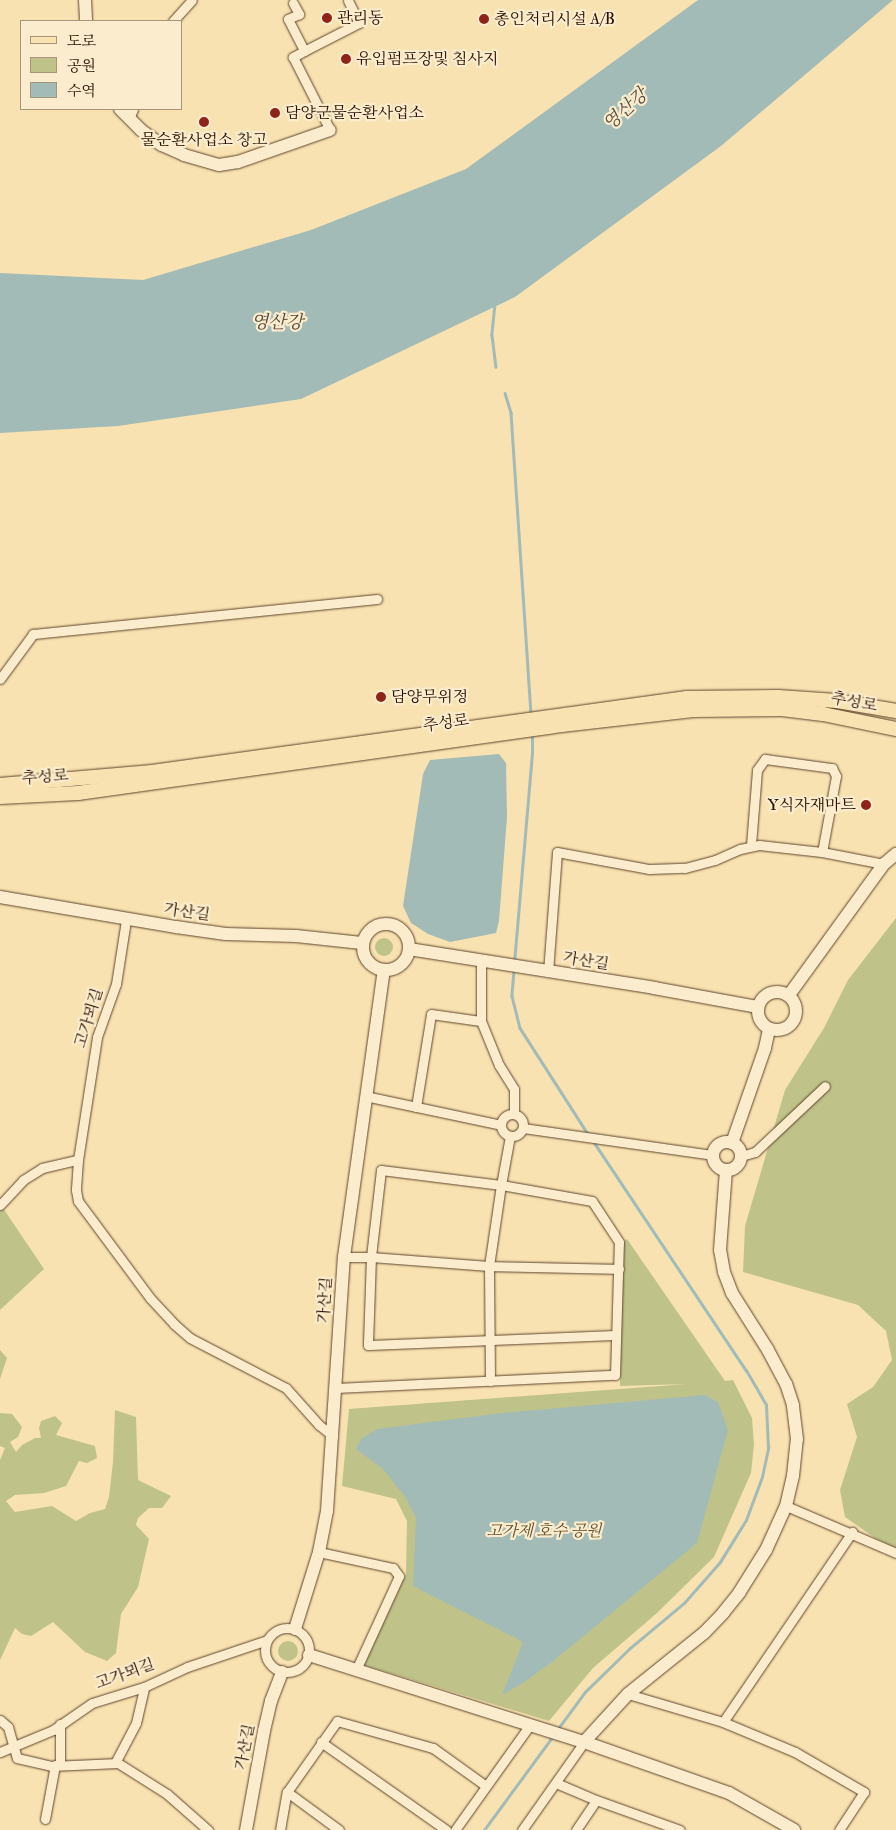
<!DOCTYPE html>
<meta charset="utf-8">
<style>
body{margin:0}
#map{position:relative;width:896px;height:1830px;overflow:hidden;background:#f8e2b1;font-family:"IM FELL Double Pica","Noto Serif KR",serif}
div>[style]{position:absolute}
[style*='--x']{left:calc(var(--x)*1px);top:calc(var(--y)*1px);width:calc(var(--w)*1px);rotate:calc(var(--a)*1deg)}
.green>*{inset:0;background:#bfc38a}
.round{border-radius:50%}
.water>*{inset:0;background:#a2bbb7}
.stream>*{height:2.5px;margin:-1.25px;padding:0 1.25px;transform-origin:1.25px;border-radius:1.25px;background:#a2bbb7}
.roads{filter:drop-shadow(0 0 1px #5f442c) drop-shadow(0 0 1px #5f442c)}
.street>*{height:9px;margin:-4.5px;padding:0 4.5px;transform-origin:4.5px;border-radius:4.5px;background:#faeccc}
.street>.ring{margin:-4.5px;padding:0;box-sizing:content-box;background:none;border:9px solid #faeccc;border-radius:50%}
.secondary>*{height:12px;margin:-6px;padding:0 6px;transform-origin:6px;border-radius:6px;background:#faeccc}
.secondary>.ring{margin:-6px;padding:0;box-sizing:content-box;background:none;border:12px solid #faeccc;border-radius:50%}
.primary>*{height:14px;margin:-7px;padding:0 7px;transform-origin:7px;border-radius:7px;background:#f8e2b1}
.dots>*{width:14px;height:14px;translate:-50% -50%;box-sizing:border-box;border:2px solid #faeccc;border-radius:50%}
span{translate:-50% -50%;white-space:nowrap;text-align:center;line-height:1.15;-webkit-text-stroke:4.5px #faeccc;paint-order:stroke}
.poi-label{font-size:16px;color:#2c0f00}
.left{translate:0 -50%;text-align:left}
.right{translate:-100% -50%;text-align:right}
.street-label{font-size:16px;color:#2c0f00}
.park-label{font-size:16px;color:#5f4e30;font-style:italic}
.water-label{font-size:18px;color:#554b40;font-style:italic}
.legend{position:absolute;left:20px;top:20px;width:162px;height:90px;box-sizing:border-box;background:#faeccc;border:1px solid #a8947a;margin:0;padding:6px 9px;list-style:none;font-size:15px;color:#2c0f00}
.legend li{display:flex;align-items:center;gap:10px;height:25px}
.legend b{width:25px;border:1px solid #a8947a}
</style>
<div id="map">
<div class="green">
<div style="clip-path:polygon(896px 918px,896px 1548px,875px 1538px,845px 1517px,840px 1490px,857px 1437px,847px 1404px,873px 1387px,892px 1360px,886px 1331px,858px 1305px,743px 1272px,745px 1226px,785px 1090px,824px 1028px,848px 980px)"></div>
<div class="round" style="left:375px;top:938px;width:18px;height:18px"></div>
<div style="clip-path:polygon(3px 1208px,44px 1269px,0 1310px,0 1211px)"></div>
<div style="clip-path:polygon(627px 1239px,725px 1381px,733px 1380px,752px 1418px,754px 1445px,751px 1473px,714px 1557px,657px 1613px,593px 1668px,549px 1721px,364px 1665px,406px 1574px,407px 1521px,396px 1499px,342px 1486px,349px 1409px,687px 1384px,620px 1386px,623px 1242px)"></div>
<div style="clip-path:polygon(0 1350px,7px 1358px,0 1379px)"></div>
<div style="clip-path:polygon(115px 1410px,136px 1417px,138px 1480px,171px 1496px,162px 1508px,149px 1508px,138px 1518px,136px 1525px,149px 1539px,138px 1587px,121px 1614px,116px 1653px,107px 1661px,85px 1652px,53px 1622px,31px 1636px,22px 1634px,15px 1628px,0 1660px,0 1460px,5px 1448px,0 1446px,0 1413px,12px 1414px,22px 1427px,18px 1437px,10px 1442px,16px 1452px,22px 1445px,35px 1438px,41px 1438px,39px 1428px,41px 1421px,55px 1416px,62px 1423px,56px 1435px,95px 1446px,97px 1458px,87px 1463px,79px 1461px,66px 1486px,44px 1493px,15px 1495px,6px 1501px,15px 1512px,52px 1506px,76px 1521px,90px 1513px,105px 1509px,109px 1497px,113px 1462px)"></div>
<div class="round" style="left:278px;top:1641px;width:20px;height:20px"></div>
</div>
<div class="water">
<div style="clip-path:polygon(698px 0,893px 0,721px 146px,515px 297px,301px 399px,118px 426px,0 433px,0 273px,143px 280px,311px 230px,466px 169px)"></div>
<div style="clip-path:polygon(499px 754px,506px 763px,507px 817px,499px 921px,496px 933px,450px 942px,428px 934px,411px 923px,403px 906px,423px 774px,430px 760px)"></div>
<div style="clip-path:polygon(705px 1395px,718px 1402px,728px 1430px,697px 1543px,552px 1662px,523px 1683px,502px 1695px,523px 1642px,413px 1586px,416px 1518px,406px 1498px,383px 1469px,356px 1449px,361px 1439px,377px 1429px,502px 1413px)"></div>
</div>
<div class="stream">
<div style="--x:495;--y:304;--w:31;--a:96"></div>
<div style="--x:492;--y:335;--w:32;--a:83"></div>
<div style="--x:505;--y:393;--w:21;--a:73"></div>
<div style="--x:511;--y:413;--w:304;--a:86.2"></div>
<div style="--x:514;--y:963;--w:209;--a:-85.1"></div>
<div style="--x:532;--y:755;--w:21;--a:-90"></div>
<div style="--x:514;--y:971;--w:25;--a:95"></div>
<div style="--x:512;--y:996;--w:33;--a:76"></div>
<div style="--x:520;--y:1028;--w:126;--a:57.3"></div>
<div style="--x:557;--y:1730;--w:47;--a:-53.6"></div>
<div style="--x:585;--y:1692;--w:62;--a:-44.3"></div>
<div style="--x:629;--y:1649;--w:72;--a:-39.9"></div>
<div style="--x:684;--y:1603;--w:55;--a:-48.7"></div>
<div style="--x:720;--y:1562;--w:49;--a:-58.2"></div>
<div style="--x:746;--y:1520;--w:46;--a:-69.6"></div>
<div style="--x:762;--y:1477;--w:30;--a:-78"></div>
<div style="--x:768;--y:1448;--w:43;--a:-92.7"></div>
<div style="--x:766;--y:1405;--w:39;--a:-120"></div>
<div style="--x:746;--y:1371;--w:278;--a:-123.7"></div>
<div style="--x:484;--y:1830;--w:117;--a:-53.7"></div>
</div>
<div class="roads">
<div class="street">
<div style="--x:293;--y:3;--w:13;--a:61"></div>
<div style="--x:299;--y:14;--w:12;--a:156"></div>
<div style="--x:288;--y:19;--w:36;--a:63"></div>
<div style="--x:304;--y:51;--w:62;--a:-27"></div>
<div style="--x:359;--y:23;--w:25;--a:-116"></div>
<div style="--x:173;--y:21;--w:28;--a:-48"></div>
<div style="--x:304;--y:51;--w:13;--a:151"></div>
<div style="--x:293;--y:57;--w:82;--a:63.1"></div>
<div style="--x:129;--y:119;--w:11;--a:-68"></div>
<div style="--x:0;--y:679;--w:56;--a:-53.7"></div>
<div style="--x:33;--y:634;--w:346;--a:-5.8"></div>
<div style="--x:751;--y:845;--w:75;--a:-85.4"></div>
<div style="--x:757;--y:770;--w:14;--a:-54"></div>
<div style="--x:765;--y:759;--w:68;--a:7.7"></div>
<div style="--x:832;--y:768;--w:9;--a:63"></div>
<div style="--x:836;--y:776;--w:77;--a:100.4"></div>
<div style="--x:481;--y:960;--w:61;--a:90"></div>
<div style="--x:481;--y:1021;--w:48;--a:67.8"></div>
<div style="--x:499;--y:1065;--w:28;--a:58"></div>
<div style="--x:514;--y:1089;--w:25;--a:90"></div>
<div style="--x:548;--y:972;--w:120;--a:-85.7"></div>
<div style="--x:557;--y:852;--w:94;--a:10.5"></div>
<div style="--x:649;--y:869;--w:36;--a:-2"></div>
<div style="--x:685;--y:868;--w:31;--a:-15"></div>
<div style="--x:715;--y:860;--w:27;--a:-24"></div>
<div style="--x:740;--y:849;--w:19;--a:-12"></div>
<div style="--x:759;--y:845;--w:63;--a:6.3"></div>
<div style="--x:822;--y:852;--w:63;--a:11"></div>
<div style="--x:365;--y:1096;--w:139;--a:12"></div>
<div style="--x:416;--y:1107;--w:94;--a:-80.8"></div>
<div style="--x:431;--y:1014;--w:50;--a:8"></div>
<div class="ring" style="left:501px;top:1114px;width:13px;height:13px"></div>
<div style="--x:523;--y:1128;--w:191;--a:8.1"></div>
<div style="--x:741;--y:1156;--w:15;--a:-16"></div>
<div style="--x:755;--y:1152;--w:96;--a:-43.3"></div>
<div style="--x:78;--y:1160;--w:30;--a:94"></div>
<div style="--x:76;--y:1190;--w:11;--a:80"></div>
<div style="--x:78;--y:1201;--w:121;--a:53.4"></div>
<div style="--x:150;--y:1298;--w:35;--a:47"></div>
<div style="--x:174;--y:1324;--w:21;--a:41"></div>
<div style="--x:190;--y:1338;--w:108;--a:27.5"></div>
<div style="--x:286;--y:1388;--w:50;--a:48.3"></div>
<div style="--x:319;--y:1425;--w:18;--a:38"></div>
<div style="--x:0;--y:1205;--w:34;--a:-47"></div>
<div style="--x:23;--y:1180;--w:22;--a:-32"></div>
<div style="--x:42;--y:1168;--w:37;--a:-13"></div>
<div style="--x:78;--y:1160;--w:124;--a:-81.2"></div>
<div style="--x:97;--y:1037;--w:56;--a:-70.3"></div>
<div style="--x:116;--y:984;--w:65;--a:-81.1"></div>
<div style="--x:344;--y:1257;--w:27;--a:0"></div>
<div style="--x:371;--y:1257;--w:88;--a:92"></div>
<div style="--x:368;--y:1345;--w:248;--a:-2.3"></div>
<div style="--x:490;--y:1381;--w:115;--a:-90.5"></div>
<div style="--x:489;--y:1266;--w:82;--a:-81.6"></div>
<div style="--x:501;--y:1185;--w:121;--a:-172.9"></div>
<div style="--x:381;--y:1170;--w:88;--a:96.6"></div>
<div style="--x:371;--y:1257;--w:118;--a:4.4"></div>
<div style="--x:489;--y:1266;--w:130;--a:1.3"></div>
<div style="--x:335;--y:1388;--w:280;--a:-2.7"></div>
<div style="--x:615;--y:1375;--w:133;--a:-88.3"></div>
<div style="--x:619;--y:1242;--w:49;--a:-123.4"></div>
<div style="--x:592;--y:1201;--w:92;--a:-170"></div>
<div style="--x:501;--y:1185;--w:50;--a:-79.6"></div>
<div style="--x:786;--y:1506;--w:120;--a:23.1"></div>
<div style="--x:319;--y:1552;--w:76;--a:12.2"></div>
<div style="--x:393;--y:1568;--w:10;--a:53"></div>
<div style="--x:399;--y:1576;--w:103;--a:114.6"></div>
<div class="ring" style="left:265px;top:1628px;width:35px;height:35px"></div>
<div style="--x:628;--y:1694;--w:99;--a:16.4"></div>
<div style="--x:723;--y:1722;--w:230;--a:-55.8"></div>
<div style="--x:0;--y:1720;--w:11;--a:41"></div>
<div style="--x:8;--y:1727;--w:32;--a:74"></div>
<div style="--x:17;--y:1758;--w:35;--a:13"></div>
<div style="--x:51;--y:1766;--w:67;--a:-2.6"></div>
<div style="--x:118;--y:1763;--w:58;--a:32.3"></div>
<div style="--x:167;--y:1794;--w:55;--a:41.3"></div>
<div style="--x:723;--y:1722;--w:78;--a:22.6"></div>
<div style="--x:795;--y:1752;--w:80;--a:30.1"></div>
<div style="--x:864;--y:1792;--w:45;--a:123.3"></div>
<div style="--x:321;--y:1742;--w:153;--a:35.1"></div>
<div style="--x:0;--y:1752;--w:57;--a:-22.5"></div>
<div style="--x:53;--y:1730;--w:47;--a:-34.7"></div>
<div style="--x:92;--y:1703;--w:54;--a:-17.1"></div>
<div style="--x:144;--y:1687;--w:47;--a:-24.9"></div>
<div style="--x:187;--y:1667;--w:84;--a:-18.6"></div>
<div style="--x:115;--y:1763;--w:45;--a:-62.3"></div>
<div style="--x:136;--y:1723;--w:37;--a:-77"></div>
<div style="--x:60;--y:1765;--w:41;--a:-90"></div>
<div style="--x:556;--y:1783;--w:43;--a:23"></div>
<div style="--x:596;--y:1800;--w:89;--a:19.7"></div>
<div style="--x:45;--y:1819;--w:55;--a:-79.5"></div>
<div style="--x:280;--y:1830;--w:39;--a:-80"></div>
<div style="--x:339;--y:1830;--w:64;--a:-143.8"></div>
<div style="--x:287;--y:1792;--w:87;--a:-54.8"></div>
<div style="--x:337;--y:1721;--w:100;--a:15.7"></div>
<div style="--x:433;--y:1748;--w:65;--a:35.6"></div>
<div style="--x:455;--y:1830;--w:129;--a:-54.5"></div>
<div style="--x:522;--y:1830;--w:108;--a:-54.8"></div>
<div style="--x:576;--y:1830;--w:36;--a:-56"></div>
</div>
<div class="secondary">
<div style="--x:85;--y:0;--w:21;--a:87"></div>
<div style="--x:120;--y:109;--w:30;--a:45"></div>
<div style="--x:141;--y:130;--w:26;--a:36"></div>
<div style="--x:162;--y:145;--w:24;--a:24"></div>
<div style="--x:184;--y:155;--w:36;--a:16"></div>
<div style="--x:219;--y:165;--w:19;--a:-9"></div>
<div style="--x:238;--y:162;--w:97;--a:-19.2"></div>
<div style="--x:0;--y:897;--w:179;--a:9.7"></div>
<div style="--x:176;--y:927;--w:50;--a:8"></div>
<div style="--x:226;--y:934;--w:70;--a:1.6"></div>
<div style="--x:296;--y:936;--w:66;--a:6.1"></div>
<div class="ring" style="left:363px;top:924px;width:34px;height:34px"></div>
<div style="--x:409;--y:949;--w:248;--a:9"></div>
<div style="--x:654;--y:988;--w:106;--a:10.4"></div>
<div class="ring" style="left:758px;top:992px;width:26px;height:26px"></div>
<div style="--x:789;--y:995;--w:162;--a:-54.1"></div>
<div style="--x:884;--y:864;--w:16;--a:-40"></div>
<div class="ring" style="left:713px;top:1142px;width:16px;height:16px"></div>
<div style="--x:732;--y:1143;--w:101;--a:-70.8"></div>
<div style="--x:765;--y:1048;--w:19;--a:-78"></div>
<div style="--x:295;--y:1629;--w:81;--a:-72.7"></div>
<div style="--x:319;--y:1552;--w:42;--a:-79"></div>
<div style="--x:327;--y:1511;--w:255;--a:-86.2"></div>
<div style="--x:344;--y:1257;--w:290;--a:-82.1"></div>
<div style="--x:309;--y:1655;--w:288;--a:17.6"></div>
<div style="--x:584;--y:1742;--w:65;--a:-47.5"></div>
<div style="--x:628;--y:1694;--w:97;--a:-38.8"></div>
<div style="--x:704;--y:1633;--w:28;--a:-46"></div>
<div style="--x:723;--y:1613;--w:26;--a:-51"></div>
<div style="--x:739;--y:1593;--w:51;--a:-57.9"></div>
<div style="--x:766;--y:1550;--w:48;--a:-65.6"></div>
<div style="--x:786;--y:1506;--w:31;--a:-77"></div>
<div style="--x:793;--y:1476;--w:37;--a:-84"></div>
<div style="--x:797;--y:1439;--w:34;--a:-97"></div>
<div style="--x:793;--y:1405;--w:22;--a:-108"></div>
<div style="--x:786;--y:1384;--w:38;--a:-118"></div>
<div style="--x:768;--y:1350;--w:67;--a:-122.3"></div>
<div style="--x:732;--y:1293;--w:22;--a:-111"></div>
<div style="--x:724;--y:1272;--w:22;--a:-100"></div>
<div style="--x:720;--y:1250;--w:79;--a:-85.7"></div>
<div style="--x:584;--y:1742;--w:154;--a:19.4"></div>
<div style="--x:729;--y:1793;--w:75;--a:29.6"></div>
<div style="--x:246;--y:1830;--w:101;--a:-79.7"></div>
<div style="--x:264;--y:1731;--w:31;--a:-77"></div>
<div style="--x:271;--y:1701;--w:31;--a:-69"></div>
</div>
<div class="primary">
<div style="--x:0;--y:785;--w:153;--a:-4.9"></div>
<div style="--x:152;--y:772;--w:540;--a:-7.88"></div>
<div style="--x:687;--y:698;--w:91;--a:-0.6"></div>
<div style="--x:778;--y:697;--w:59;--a:3.9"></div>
<div style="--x:837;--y:701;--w:60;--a:9.6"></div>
<div style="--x:0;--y:797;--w:78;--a:-2.9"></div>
<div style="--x:78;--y:793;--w:480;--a:-8"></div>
<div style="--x:553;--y:726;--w:141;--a:-6.5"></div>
<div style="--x:693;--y:710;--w:89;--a:-0.6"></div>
<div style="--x:782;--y:709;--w:41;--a:7"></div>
<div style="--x:823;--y:714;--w:75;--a:11.6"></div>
</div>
</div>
<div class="dots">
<div style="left:327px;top:18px;background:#8f2418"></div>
<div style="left:484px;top:19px;background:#8f2418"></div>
<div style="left:346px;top:59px;background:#8f2418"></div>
<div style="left:275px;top:113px;background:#8f2418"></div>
<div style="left:204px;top:122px;background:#8f2418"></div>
<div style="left:381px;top:697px;background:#8f2418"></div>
<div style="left:866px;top:805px;background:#8f2418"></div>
</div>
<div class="poi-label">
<span class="left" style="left:337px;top:18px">관리동</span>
<span class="left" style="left:494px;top:19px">총인처리시설 A/B</span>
<span class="left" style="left:356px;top:59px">유입펌프장및 침사지</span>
<span class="left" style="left:285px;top:113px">담양군물순환사업소</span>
<span style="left:204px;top:140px">물순환사업소 창고</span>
<span class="left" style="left:391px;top:697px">담양무위정</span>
<span class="right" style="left:856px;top:805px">Y식자재마트</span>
</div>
<div class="street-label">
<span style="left:854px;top:702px;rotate:11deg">추성로</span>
<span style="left:446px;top:723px;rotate:-8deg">추성로</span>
<span style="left:45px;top:777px;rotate:-4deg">추성로</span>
<span style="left:187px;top:912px;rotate:8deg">가산길</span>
<span style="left:586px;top:961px;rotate:9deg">가산길</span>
<span style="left:89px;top:1018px;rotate:-73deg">고가뫼길</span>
<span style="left:325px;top:1300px;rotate:-86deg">가산길</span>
<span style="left:125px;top:1674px;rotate:-20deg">고가뫼길</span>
<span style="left:245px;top:1747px;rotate:-79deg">가산길</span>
</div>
<div class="park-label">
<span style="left:544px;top:1531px">고가제 호수 공원</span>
</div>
<div class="water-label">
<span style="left:626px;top:110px;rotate:-42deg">영산강</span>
<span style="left:277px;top:323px">영산강</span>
</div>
<ul class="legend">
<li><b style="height:6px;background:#f8e2b1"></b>도로</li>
<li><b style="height:14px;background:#bfc38a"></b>공원</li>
<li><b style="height:14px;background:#a2bbb7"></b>수역</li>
</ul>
</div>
